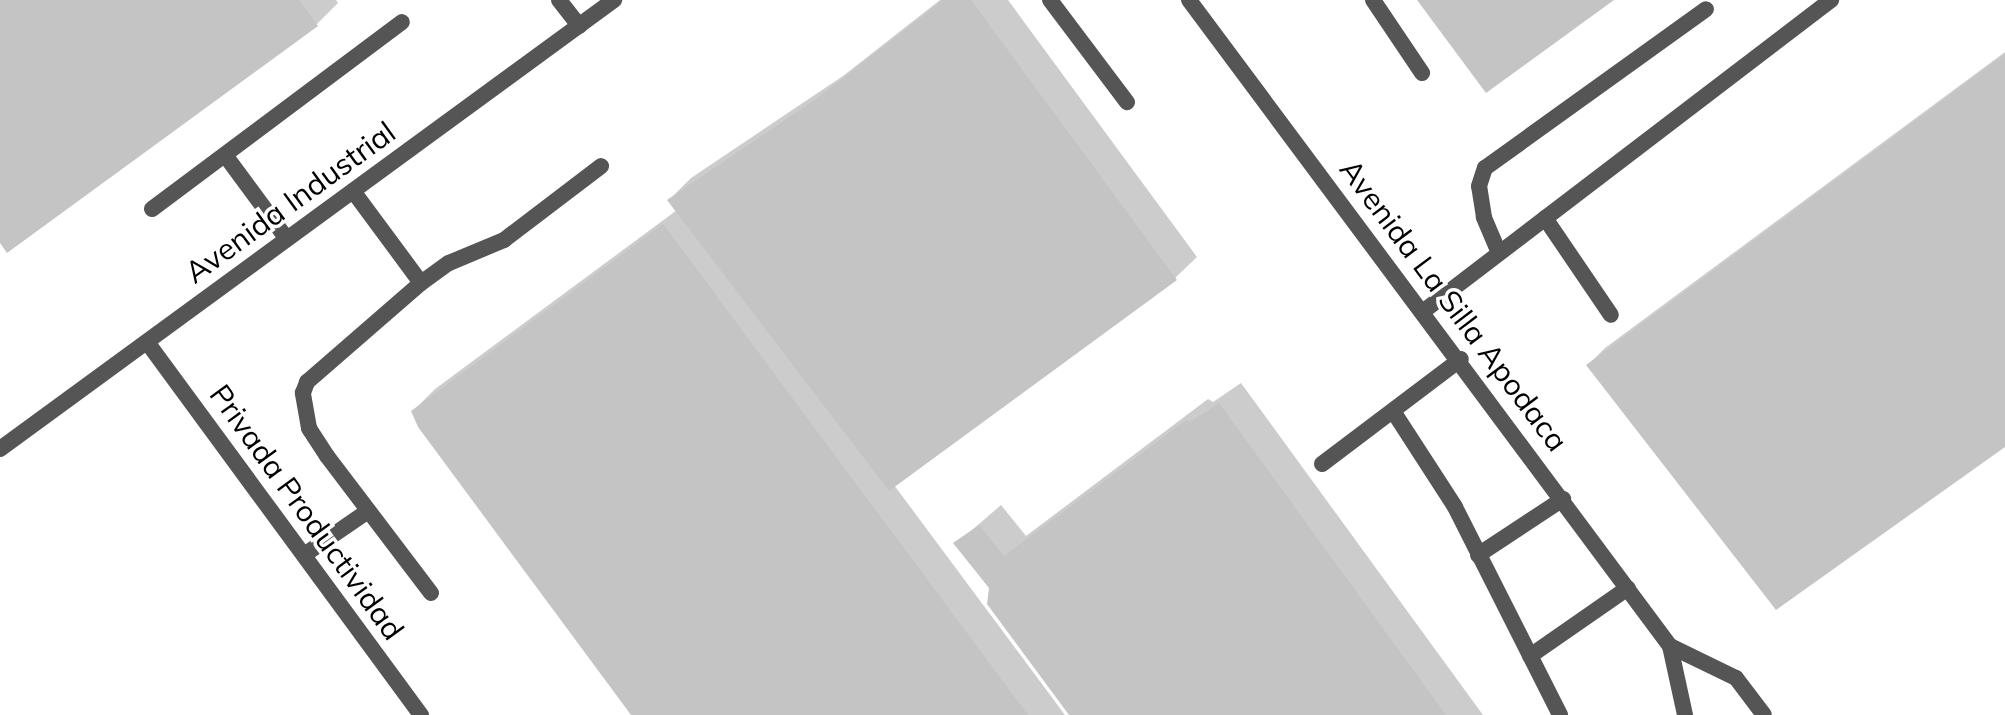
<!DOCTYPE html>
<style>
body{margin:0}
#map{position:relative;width:2005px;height:715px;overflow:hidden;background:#fff;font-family:Mulish,sans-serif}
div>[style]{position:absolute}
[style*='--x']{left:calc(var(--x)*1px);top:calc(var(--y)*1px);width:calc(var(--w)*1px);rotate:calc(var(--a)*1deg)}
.shadow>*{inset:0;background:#0003}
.building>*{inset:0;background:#c4c4c4}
.lane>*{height:16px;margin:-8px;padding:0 8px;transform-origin:8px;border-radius:8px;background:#555}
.street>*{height:16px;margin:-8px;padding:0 8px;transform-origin:8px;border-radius:8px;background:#555}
span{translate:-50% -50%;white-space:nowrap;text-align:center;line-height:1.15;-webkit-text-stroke:7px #fff;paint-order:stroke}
.street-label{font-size:30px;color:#000}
</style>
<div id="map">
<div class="shadow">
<div style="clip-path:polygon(0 0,336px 0,338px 3px,317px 24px,0 239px)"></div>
<div style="clip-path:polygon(940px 0,1008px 0,1197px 257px,1175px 278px,894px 485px,1065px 715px,634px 715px,413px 411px,435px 389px,677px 210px,669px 200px,691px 178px,843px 76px)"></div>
<div style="clip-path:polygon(2005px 52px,2005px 445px,1588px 365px,1605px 348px)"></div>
<div style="clip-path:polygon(1241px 383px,1483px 715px,1072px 715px,991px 588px,956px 544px,1001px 505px,1026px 536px,1208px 399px,1213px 402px)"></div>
</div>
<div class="building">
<div style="clip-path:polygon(0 0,299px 0,318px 26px,7px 253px,0 243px)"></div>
<div style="clip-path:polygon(943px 0,971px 0,1177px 280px,889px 491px,667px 200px,819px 97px)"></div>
<div style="clip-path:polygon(1417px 0,1614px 0,1486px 93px)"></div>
<div style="clip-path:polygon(2005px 54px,2005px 447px,1776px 610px,1586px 365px)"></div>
<div style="clip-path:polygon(663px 224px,1028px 715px,631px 715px,418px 427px,411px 411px)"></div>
<div style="clip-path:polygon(1219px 403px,1446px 715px,1069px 715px,987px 604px,989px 588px,953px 543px,979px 525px,1004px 556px,1186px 420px,1190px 422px)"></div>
</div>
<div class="lane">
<div style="--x:559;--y:0;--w:33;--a:52"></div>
<div style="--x:1050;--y:0;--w:128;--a:53"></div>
<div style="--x:1373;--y:0;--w:88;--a:56.1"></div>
<div style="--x:225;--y:155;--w:104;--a:53.6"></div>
<div style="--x:353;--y:191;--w:114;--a:53.5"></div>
<div style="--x:152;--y:209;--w:312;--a:-36.8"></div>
<div style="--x:1545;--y:218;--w:117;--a:55.8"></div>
<div style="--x:1499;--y:253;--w:39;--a:-113"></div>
<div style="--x:1484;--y:217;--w:31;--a:-99"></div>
<div style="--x:1479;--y:186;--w:19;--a:-72"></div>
<div style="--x:1485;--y:168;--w:272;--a:-35.7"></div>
<div style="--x:1425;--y:310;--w:511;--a:-37.36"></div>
<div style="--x:147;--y:342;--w:463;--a:53.7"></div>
<div style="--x:1393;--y:411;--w:114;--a:57.1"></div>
<div style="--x:1455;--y:507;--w:233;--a:63.2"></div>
<div style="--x:1322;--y:464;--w:174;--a:-37.1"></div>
<div style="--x:304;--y:555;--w:78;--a:-34.5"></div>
<div style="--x:1478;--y:555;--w:102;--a:-33.4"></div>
<div style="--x:431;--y:593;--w:172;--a:-127.2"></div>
<div style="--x:327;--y:456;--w:33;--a:-123"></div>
<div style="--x:309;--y:428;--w:36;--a:-100"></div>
<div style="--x:303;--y:393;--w:12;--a:-70"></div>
<div style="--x:307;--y:382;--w:151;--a:-41"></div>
<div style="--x:421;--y:283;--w:34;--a:-36"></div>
<div style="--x:449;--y:263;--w:60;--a:-22.7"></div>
<div style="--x:504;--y:240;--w:122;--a:-37.3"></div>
<div style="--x:1530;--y:656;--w:119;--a:-34.8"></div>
</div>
<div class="street">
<div style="--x:1189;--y:0;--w:805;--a:53.33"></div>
<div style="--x:1670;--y:646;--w:71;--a:77.7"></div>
<div style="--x:0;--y:449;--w:761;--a:-36.18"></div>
<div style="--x:1670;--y:646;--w:73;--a:25.9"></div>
<div style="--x:1736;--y:678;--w:46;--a:52.9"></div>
</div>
<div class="street-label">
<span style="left:290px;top:202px;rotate:-36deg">Avenida Industrial</span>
<span style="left:1454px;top:305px;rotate:53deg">Avenida La Silla Apodaca</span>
<span style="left:307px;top:512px;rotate:54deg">Privada Productividad</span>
</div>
</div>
